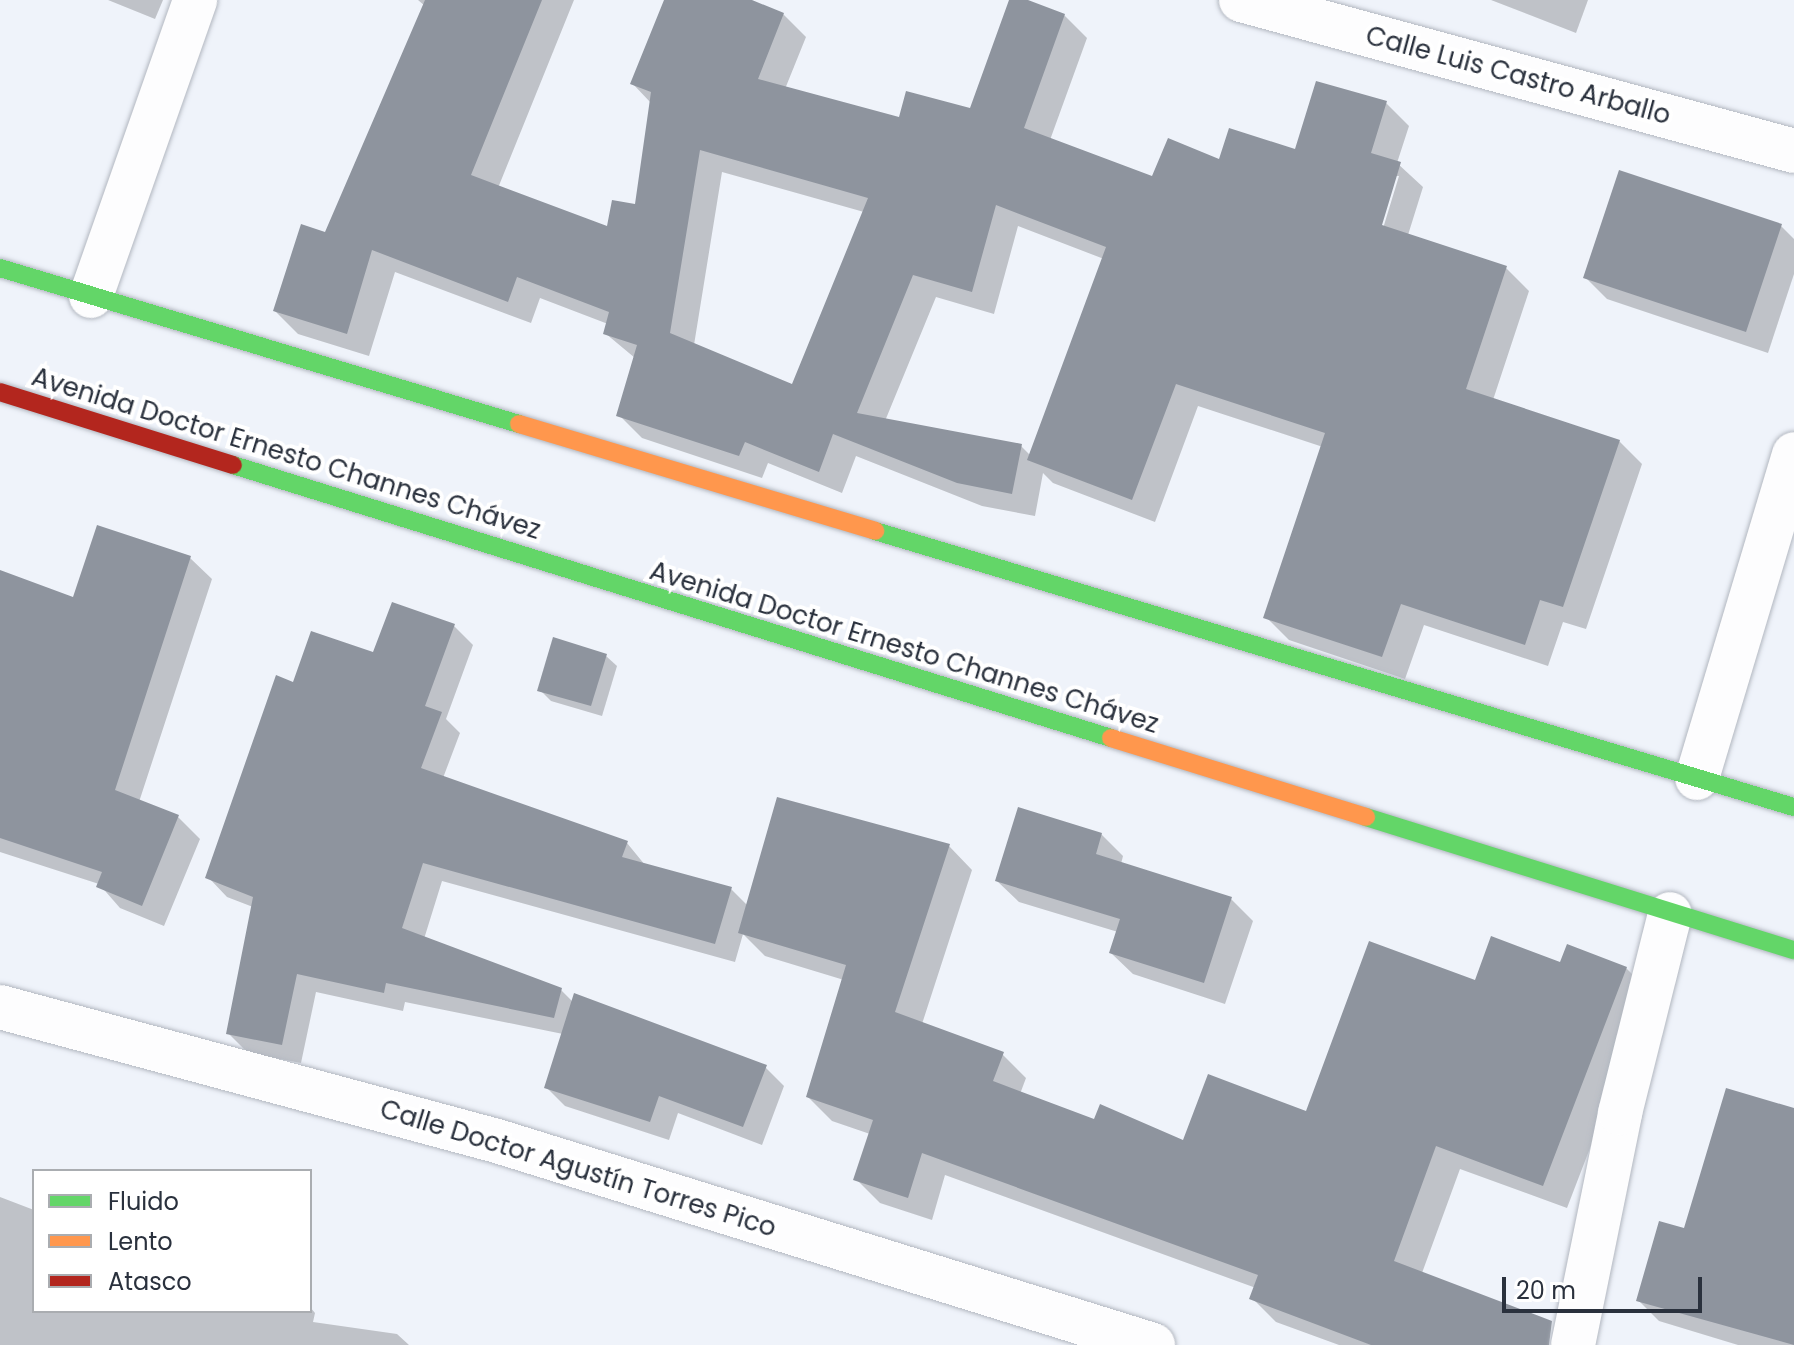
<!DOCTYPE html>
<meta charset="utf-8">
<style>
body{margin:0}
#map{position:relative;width:1794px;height:1345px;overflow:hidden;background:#eff3fa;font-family:Poppins,sans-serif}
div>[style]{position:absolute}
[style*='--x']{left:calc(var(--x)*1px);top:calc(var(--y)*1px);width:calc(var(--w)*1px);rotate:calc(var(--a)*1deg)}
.shadow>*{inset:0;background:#0003}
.building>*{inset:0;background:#8e949e}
.roads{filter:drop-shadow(0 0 2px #b2b7c0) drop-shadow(0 0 2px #b2b7c0)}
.street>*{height:44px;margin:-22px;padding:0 22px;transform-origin:22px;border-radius:22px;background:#fdfdfe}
.fast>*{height:18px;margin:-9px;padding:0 9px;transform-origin:9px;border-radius:9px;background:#63d668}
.slow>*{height:18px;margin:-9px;padding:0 9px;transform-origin:9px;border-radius:9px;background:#ff974d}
.jam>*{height:18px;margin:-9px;padding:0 9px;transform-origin:9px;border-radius:9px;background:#b3261e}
span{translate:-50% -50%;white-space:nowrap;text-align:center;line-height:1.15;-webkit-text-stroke:8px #fff;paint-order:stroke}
.street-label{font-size:26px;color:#2a313d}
.legend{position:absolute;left:32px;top:1169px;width:280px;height:144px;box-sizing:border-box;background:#fff;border:2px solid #aaadb1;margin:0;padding:10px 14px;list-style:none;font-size:24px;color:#2a313d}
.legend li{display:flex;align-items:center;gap:16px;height:40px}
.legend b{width:40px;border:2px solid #aaadb1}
.scale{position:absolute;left:1502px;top:1277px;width:200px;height:36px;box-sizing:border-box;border:4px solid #2a313d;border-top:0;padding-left:10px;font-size:24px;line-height:28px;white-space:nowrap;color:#2a313d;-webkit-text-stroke:6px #fff;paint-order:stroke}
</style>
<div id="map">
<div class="shadow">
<div style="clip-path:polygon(108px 0,163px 0,155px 19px)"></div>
<div style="clip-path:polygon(evenodd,418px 0,574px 0,498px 188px,609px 229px,636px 206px,651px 103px,632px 83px,666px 0,746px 0,783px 14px,806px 37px,785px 89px,900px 120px,971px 110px,1011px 0,1064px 15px,1087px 38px,1050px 140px,1153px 179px,1220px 161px,1297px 151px,1386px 103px,1409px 126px,1397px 163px,1423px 187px,1408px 235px,1506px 268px,1529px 291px,1493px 400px,1619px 441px,1642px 464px,1586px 629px,1563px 622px,1548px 666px,1424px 625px,1405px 679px,1289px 640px,1266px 617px,1323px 447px,1198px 406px,1155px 522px,1053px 483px,1043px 473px,1035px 516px,982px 506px,856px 456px,842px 493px,768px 463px,762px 478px,642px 438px,619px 415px,635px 358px,605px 333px,608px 324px,540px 298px,531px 323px,395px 272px,369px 356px,298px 334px,275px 311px,326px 234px,425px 6px,418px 0,722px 172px,864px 212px,793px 387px,694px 345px,722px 172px,418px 0,1395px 176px,1399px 176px,1381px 235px,1377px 234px,1395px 176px,418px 0,1018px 226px,1104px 259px,1031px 456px,1021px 446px,885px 421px,936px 297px,994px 314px,1018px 226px)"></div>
<div style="clip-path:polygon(1491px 0,1588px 0,1576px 33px)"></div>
<div style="clip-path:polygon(1781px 226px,1794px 239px,1794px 274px,1768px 353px,1607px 299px,1585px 277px)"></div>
<div style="clip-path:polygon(190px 558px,212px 579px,139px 802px,178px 817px,200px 839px,164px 926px,120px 908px,99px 884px,0 852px,0 572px,75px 600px)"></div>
<div style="clip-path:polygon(454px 626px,473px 645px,446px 719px,460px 733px,443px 778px,627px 843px,645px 865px,731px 889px,748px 906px,949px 846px,972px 870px,922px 1024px,1002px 1054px,1026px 1078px,1020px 1094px,1095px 1121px,1184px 1142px,1307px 1113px,1476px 983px,1561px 965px,1626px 968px,1650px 992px,1567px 1208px,1460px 1169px,1422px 1273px,1534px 1345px,1339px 1345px,1276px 1322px,1252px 1298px,1256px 1288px,945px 1175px,932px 1220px,880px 1203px,856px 1179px,870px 1134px,832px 1121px,808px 1097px,844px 980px,765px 956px,743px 934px,735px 962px,442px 881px,424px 939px,561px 990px,573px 1002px,765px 1067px,784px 1086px,762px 1145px,678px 1113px,669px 1140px,565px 1106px,546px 1087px,563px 1034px,405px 1002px,403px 1011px,316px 992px,301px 1063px,248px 1053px,228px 1033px,253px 907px,227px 897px,208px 877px,295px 684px)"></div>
<div style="clip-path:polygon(606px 656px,617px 666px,602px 716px,551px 701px,540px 690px)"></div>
<div style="clip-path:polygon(1101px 834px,1123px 856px,1121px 864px,1231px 899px,1253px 921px,1225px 1004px,1133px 974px,1111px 953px,1118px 932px,1019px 902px,997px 881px)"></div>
<div style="clip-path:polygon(1794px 1110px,1794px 1345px,1738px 1345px,1659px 1321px,1638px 1300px,1685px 1230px)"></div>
<div style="clip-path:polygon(0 1197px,34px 1210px,34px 1311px,310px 1307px,315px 1313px,313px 1322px,397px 1334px,409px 1345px,0 1345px)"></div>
</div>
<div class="building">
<div style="clip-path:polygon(evenodd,425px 0,542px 0,471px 175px,607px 226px,612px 200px,635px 204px,651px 92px,630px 84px,664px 0,752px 0,784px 13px,758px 79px,899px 117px,906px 91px,970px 108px,1009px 0,1028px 0,1065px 14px,1024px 128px,1152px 176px,1168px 138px,1219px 159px,1229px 128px,1295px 149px,1316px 81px,1387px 101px,1371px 153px,1401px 162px,1382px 225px,1507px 266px,1466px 389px,1620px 440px,1563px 607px,1540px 600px,1525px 645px,1401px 604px,1382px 657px,1263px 618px,1325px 433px,1176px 384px,1132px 500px,1027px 460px,1106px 247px,996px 205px,972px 292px,913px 275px,857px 413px,1022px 444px,1012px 494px,957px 483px,833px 434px,819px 472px,745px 442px,739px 456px,616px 416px,637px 345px,603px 334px,609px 312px,517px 277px,508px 302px,372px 250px,347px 334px,273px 311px,301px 224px,325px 232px,425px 0,700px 150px,868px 198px,792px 384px,670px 333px,700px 150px)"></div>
<div style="clip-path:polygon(1619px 170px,1782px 224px,1746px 332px,1583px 278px)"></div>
<div style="clip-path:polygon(97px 525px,191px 556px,115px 790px,179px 815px,142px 906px,96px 887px,102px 872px,0 838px,0 570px,73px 597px)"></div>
<div style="clip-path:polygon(392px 602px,455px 624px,425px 706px,442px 712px,421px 768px,628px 841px,622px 857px,732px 887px,715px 944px,423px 863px,402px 928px,562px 988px,554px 1018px,386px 983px,384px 993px,297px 974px,282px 1045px,226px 1034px,253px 897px,205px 878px,276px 675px,293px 682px,311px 631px,373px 652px)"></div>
<div style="clip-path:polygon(553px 637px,607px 654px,591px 706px,537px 691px)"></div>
<div style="clip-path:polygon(777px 797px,950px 844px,895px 1012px,1004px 1052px,993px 1081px,1094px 1119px,1100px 1104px,1183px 1140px,1208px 1074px,1306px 1111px,1369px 941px,1475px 980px,1491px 936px,1560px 962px,1567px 944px,1627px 967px,1543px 1186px,1436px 1146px,1394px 1261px,1552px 1321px,1549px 1345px,1371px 1345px,1249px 1299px,1258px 1275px,922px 1153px,908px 1198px,853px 1180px,873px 1120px,806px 1097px,846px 965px,738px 933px)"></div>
<div style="clip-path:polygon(1018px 807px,1102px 833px,1096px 854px,1232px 897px,1204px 983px,1109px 953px,1120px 919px,995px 881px)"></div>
<div style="clip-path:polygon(574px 993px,767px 1065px,743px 1127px,659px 1096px,650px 1122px,544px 1088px)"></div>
<div style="clip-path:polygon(1726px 1088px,1794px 1108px,1794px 1345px,1636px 1301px,1659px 1221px,1684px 1228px)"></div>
</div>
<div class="roads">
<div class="street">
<div style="--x:1241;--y:0;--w:573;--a:15.27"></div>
<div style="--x:91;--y:296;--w:314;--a:-70.6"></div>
<div style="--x:1697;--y:778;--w:338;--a:-73.3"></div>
<div style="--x:0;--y:1007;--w:515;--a:15.09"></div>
<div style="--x:497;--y:1141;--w:687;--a:17.27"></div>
<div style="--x:1573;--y:1345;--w:237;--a:-78.5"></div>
<div style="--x:1620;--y:1113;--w:205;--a:-75.9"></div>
</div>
<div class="fast">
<div style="--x:0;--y:268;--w:542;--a:16.73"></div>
<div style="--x:233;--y:465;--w:919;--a:17.27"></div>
<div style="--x:875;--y:531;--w:960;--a:16.72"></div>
<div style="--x:1366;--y:817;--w:448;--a:17.3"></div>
</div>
<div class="slow">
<div style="--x:519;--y:424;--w:372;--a:16.7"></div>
<div style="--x:1111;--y:738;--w:267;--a:17.2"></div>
</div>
<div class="jam">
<div style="--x:0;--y:392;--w:244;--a:17.4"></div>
</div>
</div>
<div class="street-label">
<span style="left:1518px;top:76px;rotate:15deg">Calle Luis Castro Arballo</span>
<span style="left:286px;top:454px;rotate:17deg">Avenida Doctor Ernesto Channes Chávez</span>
<span style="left:904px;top:648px;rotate:17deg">Avenida Doctor Ernesto Channes Chávez</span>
<span style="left:578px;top:1169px;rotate:17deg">Calle Doctor Agustín Torres Pico</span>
</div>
<ul class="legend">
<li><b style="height:10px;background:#63d668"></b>Fluido</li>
<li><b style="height:10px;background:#ff974d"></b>Lento</li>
<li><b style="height:10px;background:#b3261e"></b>Atasco</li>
</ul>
<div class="scale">20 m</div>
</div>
